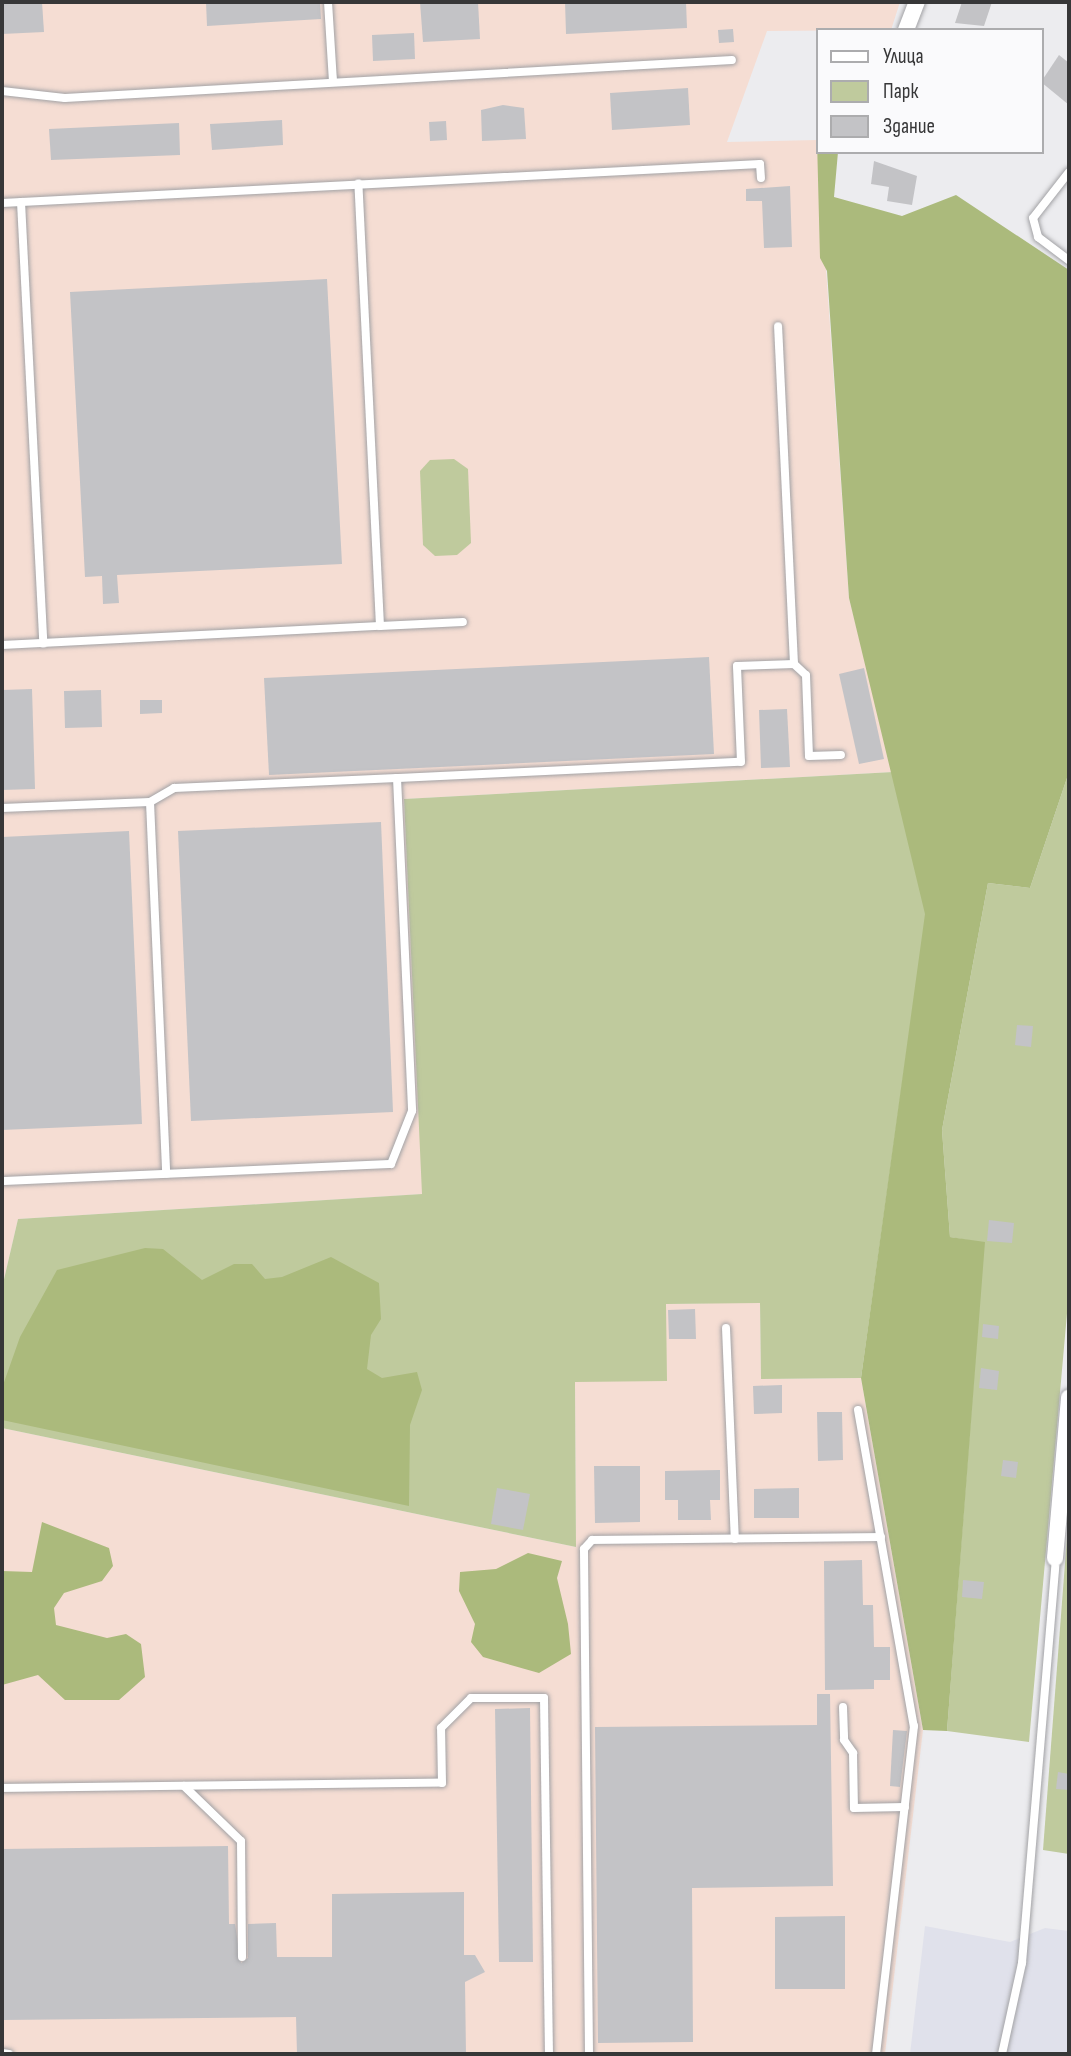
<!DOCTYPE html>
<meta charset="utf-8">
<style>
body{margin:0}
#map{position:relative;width:1071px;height:2056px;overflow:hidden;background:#ececef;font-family:"Sofia Sans Condensed",sans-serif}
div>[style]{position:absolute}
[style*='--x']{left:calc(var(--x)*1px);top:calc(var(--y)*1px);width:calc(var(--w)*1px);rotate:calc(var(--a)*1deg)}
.built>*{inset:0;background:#e0e1eb}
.industrial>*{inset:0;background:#f5ddd3}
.green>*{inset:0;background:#bfca9d}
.forest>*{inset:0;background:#abba7c}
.building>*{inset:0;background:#c3c3c6}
.roads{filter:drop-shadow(0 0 2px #a2a2a5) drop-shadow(0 0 2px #a2a2a5)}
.service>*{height:8px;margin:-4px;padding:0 4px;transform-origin:4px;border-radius:4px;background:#fff}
.minor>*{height:16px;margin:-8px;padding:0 8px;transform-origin:8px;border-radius:8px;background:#fff}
span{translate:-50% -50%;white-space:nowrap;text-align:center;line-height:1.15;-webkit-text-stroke:5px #fafafc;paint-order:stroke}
.frame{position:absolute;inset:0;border:4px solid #373738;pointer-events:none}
.legend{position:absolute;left:816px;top:28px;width:228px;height:126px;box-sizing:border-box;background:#fafafc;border:2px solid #acacae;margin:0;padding:9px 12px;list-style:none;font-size:21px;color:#373738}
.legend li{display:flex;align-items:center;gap:14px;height:35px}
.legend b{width:35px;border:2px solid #acacae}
</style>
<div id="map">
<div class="built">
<div style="clip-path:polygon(925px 1926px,1010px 1942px,1045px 1928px,1069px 1931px,1069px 2054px,910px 2054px)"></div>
</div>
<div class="industrial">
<div style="clip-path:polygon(2px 2px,900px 2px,891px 30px,767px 31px,727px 142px,817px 140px,849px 598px,893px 772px,404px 799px,423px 1194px,18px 1219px,2px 1288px)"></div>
<div style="clip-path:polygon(760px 1302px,761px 1379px,861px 1378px,923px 1730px,885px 2054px,2px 2054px,2px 1428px,576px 1547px,575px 1382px,666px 1304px)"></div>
</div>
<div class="green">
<div style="clip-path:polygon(454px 459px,468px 469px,471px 543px,457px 555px,435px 556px,423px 545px,420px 471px,430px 460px)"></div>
<div style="clip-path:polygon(893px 772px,926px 914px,861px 1378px,761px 1379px,760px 1303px,666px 1304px,667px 1381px,575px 1382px,576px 1547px,2px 1428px,2px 1288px,18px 1219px,422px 1194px,404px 799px)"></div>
<div style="clip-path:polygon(1069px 772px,1069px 1291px,1029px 1742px,947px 1731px,984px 1243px,950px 1237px,942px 1130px,988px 883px,1030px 888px)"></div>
<div style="clip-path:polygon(1069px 1511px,1069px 1854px,1043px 1850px)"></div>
</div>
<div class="forest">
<div style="clip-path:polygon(817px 140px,817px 152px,838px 152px,834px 197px,902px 216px,956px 195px,1069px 270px,1069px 772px,1030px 888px,988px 883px,942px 1130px,950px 1237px,985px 1242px,947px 1731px,923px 1730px,861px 1378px,925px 914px,849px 598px,827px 271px,820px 258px)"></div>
<div style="clip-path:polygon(145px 1248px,163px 1249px,202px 1280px,234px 1264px,252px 1264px,265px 1279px,282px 1277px,331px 1257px,379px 1283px,381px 1319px,371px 1335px,367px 1369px,382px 1378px,417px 1372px,422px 1390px,410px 1425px,409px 1506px,2px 1420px,2px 1388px,20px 1337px,57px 1270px)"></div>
<div style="clip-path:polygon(42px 1522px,109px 1548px,113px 1566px,102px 1581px,64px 1593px,54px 1608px,56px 1625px,107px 1638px,126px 1634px,141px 1644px,145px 1677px,119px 1700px,65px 1700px,38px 1675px,2px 1685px,2px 1571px,32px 1572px)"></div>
<div style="clip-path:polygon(528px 1553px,562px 1561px,557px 1578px,568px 1624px,571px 1654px,539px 1673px,483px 1657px,471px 1642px,475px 1624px,459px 1591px,460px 1572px,496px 1569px)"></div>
</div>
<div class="building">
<div style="clip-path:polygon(2px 2px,42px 2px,44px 32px,2px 34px)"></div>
<div style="clip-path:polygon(206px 2px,320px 2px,321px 19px,207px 26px)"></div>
<div style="clip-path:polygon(420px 2px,478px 2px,480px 39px,423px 42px)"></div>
<div style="clip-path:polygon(565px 2px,686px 2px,687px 28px,566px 34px)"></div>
<div style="clip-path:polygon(962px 2px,992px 2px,984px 26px,955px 23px)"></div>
<div style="clip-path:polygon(733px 29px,734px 42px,719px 43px,718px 30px)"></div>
<div style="clip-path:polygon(414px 33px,415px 59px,373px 61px,372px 35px)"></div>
<div style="clip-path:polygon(1059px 55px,1069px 63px,1069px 105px,1041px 82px)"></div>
<div style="clip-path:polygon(688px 88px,690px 125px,612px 130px,610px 93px)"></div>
<div style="clip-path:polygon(503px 105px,524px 108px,526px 139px,482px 141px,481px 110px)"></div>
<div style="clip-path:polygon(282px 120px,283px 145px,212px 150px,210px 124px)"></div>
<div style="clip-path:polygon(446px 121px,447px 140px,430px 141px,429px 122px)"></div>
<div style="clip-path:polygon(179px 123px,180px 155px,51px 160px,49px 129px)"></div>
<div style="clip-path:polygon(874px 161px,917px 176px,912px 205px,887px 201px,889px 187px,871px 184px)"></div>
<div style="clip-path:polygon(790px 186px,792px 247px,764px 248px,762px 201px,746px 201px,746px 189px)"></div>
<div style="clip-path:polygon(327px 279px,342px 564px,117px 575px,119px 603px,103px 604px,102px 576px,85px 577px,70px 292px)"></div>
<div style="clip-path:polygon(709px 657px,714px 754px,269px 775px,264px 678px)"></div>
<div style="clip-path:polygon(864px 668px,884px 759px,859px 764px,839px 674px)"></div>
<div style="clip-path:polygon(32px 689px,35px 789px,2px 790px,2px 690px)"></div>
<div style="clip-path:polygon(101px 690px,102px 727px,65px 728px,64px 691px)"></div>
<div style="clip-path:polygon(140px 700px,162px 700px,162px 713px,140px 714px)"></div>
<div style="clip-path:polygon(787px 709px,790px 767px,761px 768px,759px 710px)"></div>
<div style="clip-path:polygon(381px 822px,393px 1112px,191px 1121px,178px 831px)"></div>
<div style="clip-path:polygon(129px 831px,142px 1124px,2px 1130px,2px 837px)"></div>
<div style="clip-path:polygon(1017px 1025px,1033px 1026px,1031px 1047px,1015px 1045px)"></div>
<div style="clip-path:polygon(989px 1220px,1014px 1223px,1012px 1243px,987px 1241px)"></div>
<div style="clip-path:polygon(695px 1309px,696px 1339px,669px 1339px,668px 1310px)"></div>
<div style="clip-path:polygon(983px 1324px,999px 1326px,998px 1339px,982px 1337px)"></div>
<div style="clip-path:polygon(981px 1368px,999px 1371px,997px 1390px,979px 1388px)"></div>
<div style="clip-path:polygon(782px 1385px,782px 1413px,754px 1414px,753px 1386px)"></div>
<div style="clip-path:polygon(817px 1412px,842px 1412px,843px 1460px,818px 1461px)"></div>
<div style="clip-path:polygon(1003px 1460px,1018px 1462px,1016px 1478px,1001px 1476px)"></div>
<div style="clip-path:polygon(594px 1466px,640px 1466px,640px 1522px,595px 1523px)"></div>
<div style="clip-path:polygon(720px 1470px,720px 1500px,710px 1500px,711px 1520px,678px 1520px,678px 1500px,665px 1500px,665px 1471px)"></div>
<div style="clip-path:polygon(497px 1488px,530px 1494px,523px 1530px,491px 1524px)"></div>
<div style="clip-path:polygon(799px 1488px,799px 1518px,754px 1518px,754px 1489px)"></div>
<div style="clip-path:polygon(862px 1560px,863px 1605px,873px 1605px,874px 1647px,890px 1647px,890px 1680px,874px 1680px,874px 1689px,825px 1690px,824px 1561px)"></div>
<div style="clip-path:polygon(963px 1580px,984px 1582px,982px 1599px,962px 1597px)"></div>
<div style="clip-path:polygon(817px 1694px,830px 1694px,833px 1886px,692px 1888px,693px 2042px,598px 2043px,595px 1727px,817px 1725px)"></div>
<div style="clip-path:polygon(530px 1708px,533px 1962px,499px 1962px,495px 1709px)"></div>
<div style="clip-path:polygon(893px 1730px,907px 1731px,900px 1787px,890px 1786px)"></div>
<div style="clip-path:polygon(1058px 1772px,1069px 1774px,1069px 1790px,1056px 1789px)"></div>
<div style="clip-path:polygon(228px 1846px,229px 1924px,235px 1924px,241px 1963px,248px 1958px,248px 1924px,276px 1923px,277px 1957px,332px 1957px,332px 1894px,464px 1892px,464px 1955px,475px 1955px,485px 1972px,465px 1982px,466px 2054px,297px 2054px,296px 2017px,2px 2020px,2px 1849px)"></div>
<div style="clip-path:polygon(845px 1916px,845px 1989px,775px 1989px,775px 1917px)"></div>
</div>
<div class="roads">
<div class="service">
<div style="--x:328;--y:2;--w:80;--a:86.4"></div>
<div style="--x:2;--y:91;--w:63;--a:6.3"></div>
<div style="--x:65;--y:98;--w:668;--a:-3.26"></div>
<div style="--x:1069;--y:172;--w:58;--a:128"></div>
<div style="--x:1033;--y:218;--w:20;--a:75"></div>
<div style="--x:1038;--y:237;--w:39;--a:37"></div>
<div style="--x:21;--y:202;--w:442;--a:87.1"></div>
<div style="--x:2;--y:203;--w:759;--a:-2.95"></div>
<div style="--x:760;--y:164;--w:14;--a:86"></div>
<div style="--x:380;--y:626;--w:83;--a:-2.8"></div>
<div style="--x:2;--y:645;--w:378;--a:-2.9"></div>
<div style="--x:380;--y:626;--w:443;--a:-92.8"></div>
<div style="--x:794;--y:664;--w:16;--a:43"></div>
<div style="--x:806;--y:675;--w:81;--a:87.9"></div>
<div style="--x:809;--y:756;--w:32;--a:-2"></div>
<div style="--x:397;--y:778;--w:344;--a:-2.7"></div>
<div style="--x:741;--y:762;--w:96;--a:-92.4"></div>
<div style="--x:737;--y:666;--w:57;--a:-2"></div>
<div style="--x:794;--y:664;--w:338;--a:-92.7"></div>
<div style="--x:150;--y:802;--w:372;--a:87.5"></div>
<div style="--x:2;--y:808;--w:148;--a:-2.3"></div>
<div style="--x:150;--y:802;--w:28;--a:-30"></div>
<div style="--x:174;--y:788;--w:223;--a:-2.6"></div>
<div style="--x:397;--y:778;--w:333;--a:87.4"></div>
<div style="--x:412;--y:1111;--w:57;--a:111.6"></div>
<div style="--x:391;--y:1164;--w:389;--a:177.5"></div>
<div style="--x:726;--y:1328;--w:211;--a:87.6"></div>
<div style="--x:858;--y:1410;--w:321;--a:80"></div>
<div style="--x:914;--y:1726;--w:330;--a:96.6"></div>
<div style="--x:843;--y:1707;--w:33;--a:88"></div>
<div style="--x:844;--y:1740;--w:16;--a:55"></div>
<div style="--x:853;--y:1753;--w:55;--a:89"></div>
<div style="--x:854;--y:1808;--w:51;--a:-1.1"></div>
<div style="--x:184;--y:1786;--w:79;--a:44"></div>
<div style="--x:241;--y:1841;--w:116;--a:89.5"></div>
<div style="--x:2;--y:1788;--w:440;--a:-0.7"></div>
<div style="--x:442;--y:1783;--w:55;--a:-91"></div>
<div style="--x:441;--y:1728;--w:42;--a:-45"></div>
<div style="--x:471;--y:1698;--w:73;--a:0"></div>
<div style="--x:544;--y:1698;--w:356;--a:89.2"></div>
<div style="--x:2;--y:2053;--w:7;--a:8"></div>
<div style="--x:589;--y:2054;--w:505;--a:-90.57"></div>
<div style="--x:584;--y:1549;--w:12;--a:-48"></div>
<div style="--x:592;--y:1540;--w:289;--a:-0.6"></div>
<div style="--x:1002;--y:2054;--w:93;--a:-77.6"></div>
<div style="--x:1022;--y:1963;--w:398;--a:-85.2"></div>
</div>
<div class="minor">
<div style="--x:906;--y:30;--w:30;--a:-69"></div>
<div style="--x:1055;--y:1558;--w:161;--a:-85"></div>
</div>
</div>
<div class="frame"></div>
<ul class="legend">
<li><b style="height:9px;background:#fff"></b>Улица</li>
<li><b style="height:19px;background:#bfca9d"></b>Парк</li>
<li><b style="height:19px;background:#c3c3c6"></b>Здание</li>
</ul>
</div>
